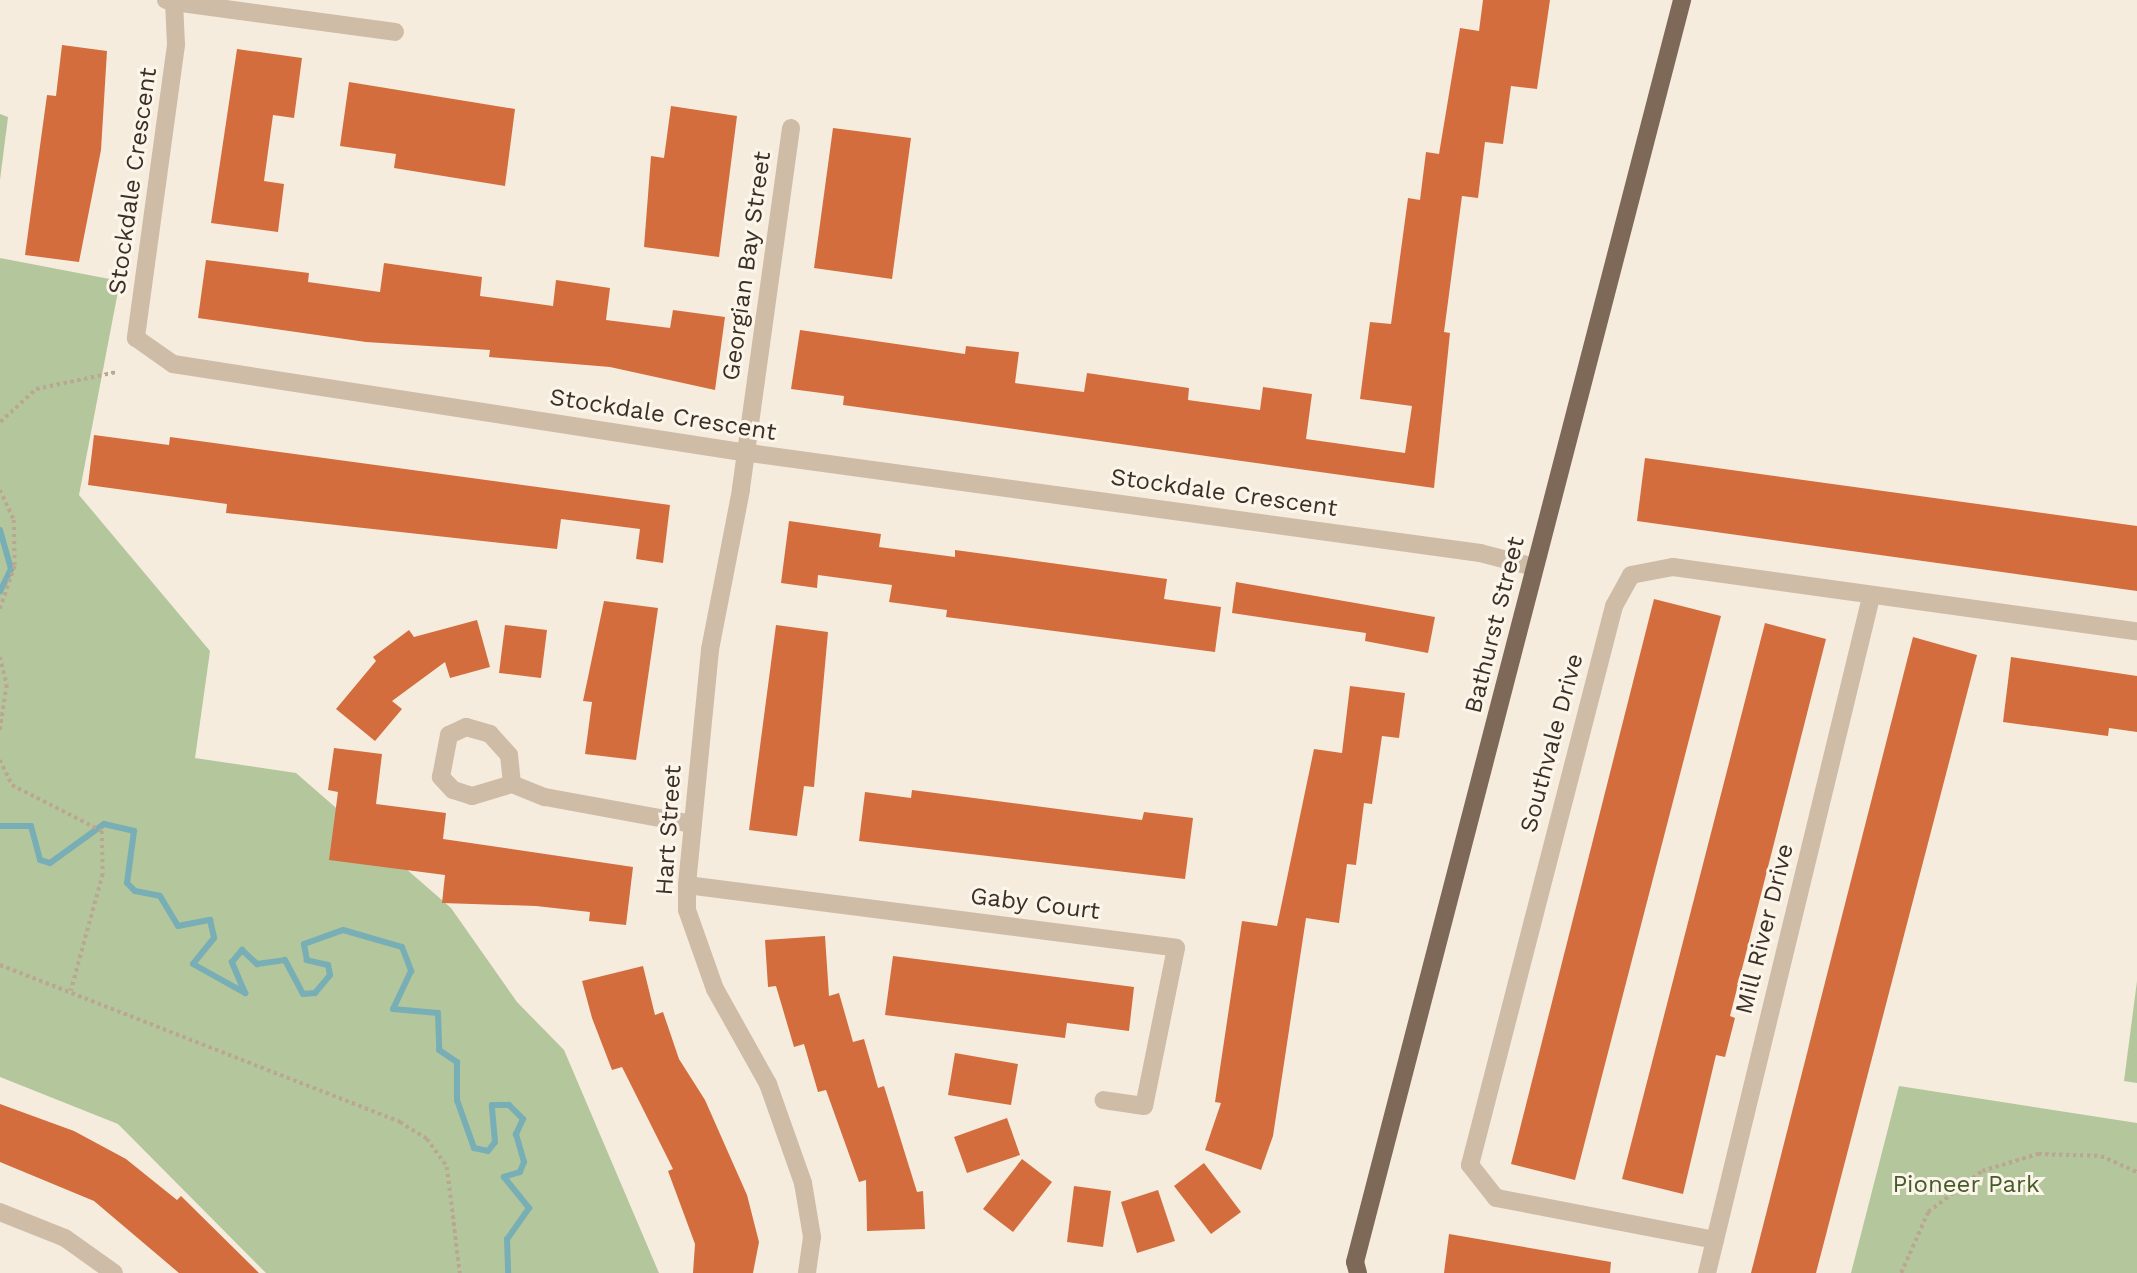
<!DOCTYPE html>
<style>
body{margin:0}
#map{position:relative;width:2137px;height:1273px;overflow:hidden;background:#f5ecdd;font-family:"Work Sans",sans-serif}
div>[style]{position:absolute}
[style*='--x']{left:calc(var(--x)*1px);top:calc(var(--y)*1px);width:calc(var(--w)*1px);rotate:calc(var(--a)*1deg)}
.green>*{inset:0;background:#b4c69b}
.stream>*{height:6px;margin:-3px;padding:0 3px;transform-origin:3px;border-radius:3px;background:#78aeb6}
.building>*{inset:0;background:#d36d3d}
.path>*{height:3.5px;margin-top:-1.75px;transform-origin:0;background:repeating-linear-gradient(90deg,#bba691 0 3.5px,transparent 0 7px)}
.minor>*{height:18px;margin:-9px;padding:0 9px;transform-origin:9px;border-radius:9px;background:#cfbca7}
.major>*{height:18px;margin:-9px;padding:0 9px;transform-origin:9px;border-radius:9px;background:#7e6858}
span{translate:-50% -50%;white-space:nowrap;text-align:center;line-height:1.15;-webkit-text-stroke:6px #fcf5ea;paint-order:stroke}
.street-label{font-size:24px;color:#3b2f28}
.park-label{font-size:24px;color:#455c29}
</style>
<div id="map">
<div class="green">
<div style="clip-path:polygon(0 114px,8px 117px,0 180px)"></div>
<div style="clip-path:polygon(0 258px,120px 281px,79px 495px,210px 651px,195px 758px,296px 773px,451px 908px,517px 1002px,564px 1050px,659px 1273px,266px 1273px,118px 1124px,0 1077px)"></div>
<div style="clip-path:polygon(2137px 981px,2137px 1083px,2124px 1081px)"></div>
<div style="clip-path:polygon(1899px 1086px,2137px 1123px,2137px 1273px,1851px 1273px)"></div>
</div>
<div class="stream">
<div style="--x:0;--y:530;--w:41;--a:74.2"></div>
<div style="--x:11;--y:569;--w:25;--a:116"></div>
<div style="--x:0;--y:826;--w:31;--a:0"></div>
<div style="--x:31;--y:826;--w:35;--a:75"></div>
<div style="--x:40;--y:860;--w:10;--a:17"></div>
<div style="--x:50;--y:863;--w:67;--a:-35.8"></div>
<div style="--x:104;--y:824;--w:31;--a:13"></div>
<div style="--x:134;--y:831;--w:52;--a:97.7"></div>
<div style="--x:127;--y:883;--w:11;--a:45"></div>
<div style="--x:135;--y:891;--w:25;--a:11"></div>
<div style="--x:160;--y:896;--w:35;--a:59"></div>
<div style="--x:178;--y:926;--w:33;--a:-11"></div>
<div style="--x:210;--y:920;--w:18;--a:77"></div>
<div style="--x:214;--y:938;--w:33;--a:129"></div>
<div style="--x:193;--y:964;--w:60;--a:29.1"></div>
<div style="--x:245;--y:993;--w:34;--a:-113"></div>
<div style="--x:232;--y:962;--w:16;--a:-50"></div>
<div style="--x:242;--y:950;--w:21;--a:43"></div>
<div style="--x:257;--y:964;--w:28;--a:-8"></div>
<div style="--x:285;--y:960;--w:38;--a:62"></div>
<div style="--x:303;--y:994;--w:12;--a:-5"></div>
<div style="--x:315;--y:993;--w:23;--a:-50"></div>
<div style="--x:330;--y:975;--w:10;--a:-101"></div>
<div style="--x:328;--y:965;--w:22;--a:-167"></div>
<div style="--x:307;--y:960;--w:16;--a:-101"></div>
<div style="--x:304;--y:944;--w:41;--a:-19.7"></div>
<div style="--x:343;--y:930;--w:61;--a:16.1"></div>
<div style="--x:402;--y:947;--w:26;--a:69"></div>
<div style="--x:411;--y:971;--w:42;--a:115.3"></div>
<div style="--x:393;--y:1009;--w:45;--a:5.1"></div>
<div style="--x:438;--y:1013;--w:37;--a:88"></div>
<div style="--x:439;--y:1050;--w:22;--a:34"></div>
<div style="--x:457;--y:1062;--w:38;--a:90"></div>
<div style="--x:457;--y:1100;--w:51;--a:70.5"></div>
<div style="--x:474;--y:1148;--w:14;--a:12"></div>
<div style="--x:488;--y:1151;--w:11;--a:-52"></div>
<div style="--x:495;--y:1142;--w:37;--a:-95"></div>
<div style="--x:492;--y:1105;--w:17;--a:0"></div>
<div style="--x:509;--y:1105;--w:20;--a:45"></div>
<div style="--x:523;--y:1119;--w:17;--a:115"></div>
<div style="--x:516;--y:1134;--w:29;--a:74"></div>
<div style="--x:524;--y:1162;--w:11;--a:112"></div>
<div style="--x:520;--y:1172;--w:17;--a:163"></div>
<div style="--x:504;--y:1177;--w:40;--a:51"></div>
<div style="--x:529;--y:1208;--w:38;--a:125"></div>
<div style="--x:507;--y:1239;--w:34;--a:88"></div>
</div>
<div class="building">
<div style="clip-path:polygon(1483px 0,1550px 0,1537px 89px,1511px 86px,1503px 144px,1485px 142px,1478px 198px,1462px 196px,1444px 332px,1450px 333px,1434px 488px,843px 405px,844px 396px,791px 389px,800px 330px,965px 354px,966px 346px,1019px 352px,1015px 383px,1084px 392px,1087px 373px,1189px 388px,1188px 400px,1260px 410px,1263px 387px,1312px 394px,1306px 439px,1405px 453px,1412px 406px,1360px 399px,1370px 322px,1391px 324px,1408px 198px,1420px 200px,1426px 152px,1439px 154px,1460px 28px,1479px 31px)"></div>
<div style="clip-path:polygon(62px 45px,107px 51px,101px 150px,79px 262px,25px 255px,47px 95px,56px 96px)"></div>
<div style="clip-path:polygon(237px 49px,302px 58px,294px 118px,273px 115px,264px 181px,284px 184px,278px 232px,211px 223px)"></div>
<div style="clip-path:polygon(349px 82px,515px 109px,505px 186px,394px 168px,396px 154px,340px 146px)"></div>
<div style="clip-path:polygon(671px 106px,737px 116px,719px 257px,644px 247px,651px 156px,664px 158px)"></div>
<div style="clip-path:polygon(833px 128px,911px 138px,892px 279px,814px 268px)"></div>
<div style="clip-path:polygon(206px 260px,309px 273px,308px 282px,380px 292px,384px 263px,482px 277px,480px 296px,553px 306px,556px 280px,610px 288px,606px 320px,670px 328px,673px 310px,725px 317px,715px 390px,610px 367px,489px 357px,490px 350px,366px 342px,198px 318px)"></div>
<div style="clip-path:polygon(94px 435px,169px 445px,170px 437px,670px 505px,663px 563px,636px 559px,640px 529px,561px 519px,557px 549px,226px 513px,227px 504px,88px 485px)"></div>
<div style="clip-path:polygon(1645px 458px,2137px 526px,2137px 591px,1637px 521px)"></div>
<div style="clip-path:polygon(789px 521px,881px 534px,879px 547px,955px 557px,955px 550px,1167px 579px,1164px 599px,1221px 607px,1215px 652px,946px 617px,947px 610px,889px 602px,892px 585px,818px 575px,817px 588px,781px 583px)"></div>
<div style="clip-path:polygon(1236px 582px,1435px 617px,1428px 653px,1365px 641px,1366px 633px,1232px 613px)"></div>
<div style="clip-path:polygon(1654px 599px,1721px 616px,1575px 1180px,1511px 1164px)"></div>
<div style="clip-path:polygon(604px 601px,658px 608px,636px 760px,585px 754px,592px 702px,583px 701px)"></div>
<div style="clip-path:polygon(477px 620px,490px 667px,450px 678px,445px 662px,392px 701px,402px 709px,375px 741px,336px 709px,376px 661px,373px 657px,409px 630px,414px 637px)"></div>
<div style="clip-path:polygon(1765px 623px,1826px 639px,1730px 1016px,1735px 1018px,1725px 1057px,1716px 1055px,1683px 1194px,1622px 1179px)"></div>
<div style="clip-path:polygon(505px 625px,547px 630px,541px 678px,499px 673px)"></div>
<div style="clip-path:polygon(776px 625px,828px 632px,814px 787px,804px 786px,797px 836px,749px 830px)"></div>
<div style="clip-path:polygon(1913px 637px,1977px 655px,1816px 1273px,1751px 1273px)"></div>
<div style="clip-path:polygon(2011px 657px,2137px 676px,2137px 732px,2109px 728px,2108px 736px,2003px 722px)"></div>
<div style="clip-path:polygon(1350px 686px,1405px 693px,1399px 738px,1382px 736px,1372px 804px,1364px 803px,1356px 865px,1347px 864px,1339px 923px,1306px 918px,1273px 1136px,1261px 1170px,1205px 1150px,1221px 1103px,1215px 1102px,1242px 921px,1277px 926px,1314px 749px,1342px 753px)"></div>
<div style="clip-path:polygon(334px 748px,382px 754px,376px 804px,446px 813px,443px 839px,633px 867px,626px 925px,589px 921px,590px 912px,536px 906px,442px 903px,445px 875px,329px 860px,338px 792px,328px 790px)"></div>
<div style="clip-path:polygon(912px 790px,1142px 820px,1144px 812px,1193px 818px,1185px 879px,859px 841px,865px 792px,911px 798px)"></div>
<div style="clip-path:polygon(825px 936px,829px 996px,839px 993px,853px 1042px,864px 1039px,878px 1088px,884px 1086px,917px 1192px,923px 1191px,925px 1229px,867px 1231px,866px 1180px,859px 1182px,826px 1090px,818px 1092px,804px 1044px,794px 1047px,776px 986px,768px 987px,765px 940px)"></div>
<div style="clip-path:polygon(893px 956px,1134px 987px,1129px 1031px,1067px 1023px,1065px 1038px,885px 1015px)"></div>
<div style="clip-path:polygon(643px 966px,655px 1015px,663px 1012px,679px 1059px,705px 1100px,747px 1195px,759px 1242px,753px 1273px,693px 1273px,695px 1244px,668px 1171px,673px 1169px,622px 1067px,612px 1070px,592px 1018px,582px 981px)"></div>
<div style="clip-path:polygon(955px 1053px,1018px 1064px,1011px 1105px,948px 1095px)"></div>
<div style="clip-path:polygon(0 1104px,74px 1131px,126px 1159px,177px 1200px,181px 1196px,259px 1273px,179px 1273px,94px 1201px,0 1162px)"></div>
<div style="clip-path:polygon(1007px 1118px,1020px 1155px,967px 1173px,954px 1137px)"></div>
<div style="clip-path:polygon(1022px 1159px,1052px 1182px,1013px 1232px,983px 1209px)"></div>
<div style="clip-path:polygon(1204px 1163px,1241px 1212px,1211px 1234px,1174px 1186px)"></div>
<div style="clip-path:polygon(1074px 1186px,1111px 1191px,1103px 1247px,1067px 1242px)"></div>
<div style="clip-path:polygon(1158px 1190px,1175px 1241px,1137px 1253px,1121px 1202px)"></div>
<div style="clip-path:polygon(1449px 1234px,1611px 1262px,1610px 1273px,1444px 1273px)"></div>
</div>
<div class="path">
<div style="--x:0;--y:422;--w:49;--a:-42.5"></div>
<div style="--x:36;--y:389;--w:83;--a:-11.9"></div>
<div style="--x:0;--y:490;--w:33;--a:65"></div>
<div style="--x:14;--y:520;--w:46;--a:88.8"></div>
<div style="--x:15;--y:566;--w:46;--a:109.2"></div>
<div style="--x:0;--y:657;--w:29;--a:76"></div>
<div style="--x:7;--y:685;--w:47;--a:98.7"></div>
<div style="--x:0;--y:760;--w:28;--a:64"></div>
<div style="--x:12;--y:785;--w:101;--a:27.1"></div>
<div style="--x:102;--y:831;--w:43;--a:88.7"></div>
<div style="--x:103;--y:874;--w:121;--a:105.3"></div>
<div style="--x:0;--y:965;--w:430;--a:21.4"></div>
<div style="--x:400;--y:1122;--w:32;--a:32"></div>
<div style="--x:427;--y:1139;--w:34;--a:54"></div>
<div style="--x:447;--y:1167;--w:107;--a:83"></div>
<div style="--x:1901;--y:1273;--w:67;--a:-66.1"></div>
<div style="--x:1928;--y:1212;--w:68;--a:-37.2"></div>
<div style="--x:1982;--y:1171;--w:59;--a:-16.9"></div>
<div style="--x:2038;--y:1154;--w:63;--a:1.8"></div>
<div style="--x:2101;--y:1156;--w:39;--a:24"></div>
</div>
<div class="minor">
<div style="--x:166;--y:0;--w:8;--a:14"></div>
<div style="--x:174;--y:2;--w:43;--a:87.3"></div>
<div style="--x:176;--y:45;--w:296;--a:97.8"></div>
<div style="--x:136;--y:338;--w:45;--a:35.1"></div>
<div style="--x:173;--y:364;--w:576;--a:8.79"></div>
<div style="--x:742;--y:452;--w:745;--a:7.79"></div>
<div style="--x:1480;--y:553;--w:56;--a:14.5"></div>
<div style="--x:174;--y:2;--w:223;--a:7.7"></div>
<div style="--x:791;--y:128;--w:365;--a:97.9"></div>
<div style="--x:741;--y:490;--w:163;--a:101"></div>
<div style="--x:710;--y:650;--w:236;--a:95.6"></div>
<div style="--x:687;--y:885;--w:25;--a:90"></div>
<div style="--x:687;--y:910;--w:84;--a:70.5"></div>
<div style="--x:715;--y:989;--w:109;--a:60.8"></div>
<div style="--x:768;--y:1084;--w:105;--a:70.5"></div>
<div style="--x:803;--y:1183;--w:55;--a:80.5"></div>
<div style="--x:812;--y:1237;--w:36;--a:98"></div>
<div style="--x:512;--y:784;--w:42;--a:163.3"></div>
<div style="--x:472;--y:796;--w:20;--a:-162"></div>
<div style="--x:453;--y:790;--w:18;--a:-133"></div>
<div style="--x:441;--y:777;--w:43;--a:-79.2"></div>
<div style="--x:449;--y:735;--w:19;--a:-25"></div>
<div style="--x:466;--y:727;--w:25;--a:16"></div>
<div style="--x:490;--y:734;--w:28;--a:48"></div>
<div style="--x:509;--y:755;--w:29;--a:84"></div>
<div style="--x:512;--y:784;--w:35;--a:22"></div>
<div style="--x:545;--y:797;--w:149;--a:10.4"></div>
<div style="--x:687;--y:885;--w:493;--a:7.3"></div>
<div style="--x:1176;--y:948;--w:161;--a:101.4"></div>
<div style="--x:1144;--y:1106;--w:41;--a:-171.7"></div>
<div style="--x:0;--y:1212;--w:70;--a:21.8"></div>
<div style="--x:65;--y:1238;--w:60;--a:35.5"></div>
<div style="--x:1715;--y:1240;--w:223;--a:-169.1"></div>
<div style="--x:1496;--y:1198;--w:42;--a:-128.2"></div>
<div style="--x:1470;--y:1165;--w:577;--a:-75.55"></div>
<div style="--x:1614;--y:606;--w:35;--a:-61"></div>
<div style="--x:1631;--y:575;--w:43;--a:-10.8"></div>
<div style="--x:1673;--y:567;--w:468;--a:7.9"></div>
<div style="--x:1707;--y:1273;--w:696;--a:-76.36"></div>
</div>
<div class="major">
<div style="--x:1358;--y:1273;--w:11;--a:-105"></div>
<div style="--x:1355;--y:1262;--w:1304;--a:-75.47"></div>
</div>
<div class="street-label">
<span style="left:133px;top:181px;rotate:-82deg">Stockdale Crescent</span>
<span style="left:747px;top:266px;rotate:-82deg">Georgian Bay Street</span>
<span style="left:663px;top:415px;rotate:9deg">Stockdale Crescent</span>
<span style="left:1224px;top:493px;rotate:8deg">Stockdale Crescent</span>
<span style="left:1495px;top:625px;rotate:-76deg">Bathurst Street</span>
<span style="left:1552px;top:743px;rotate:-75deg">Southvale Drive</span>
<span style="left:669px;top:830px;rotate:-86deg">Hart Street</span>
<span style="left:1035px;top:904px;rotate:7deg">Gaby Court</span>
<span style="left:1765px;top:929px;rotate:-76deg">Mill River Drive</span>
</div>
<div class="park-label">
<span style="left:1966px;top:1185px">Pioneer Park</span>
</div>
</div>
